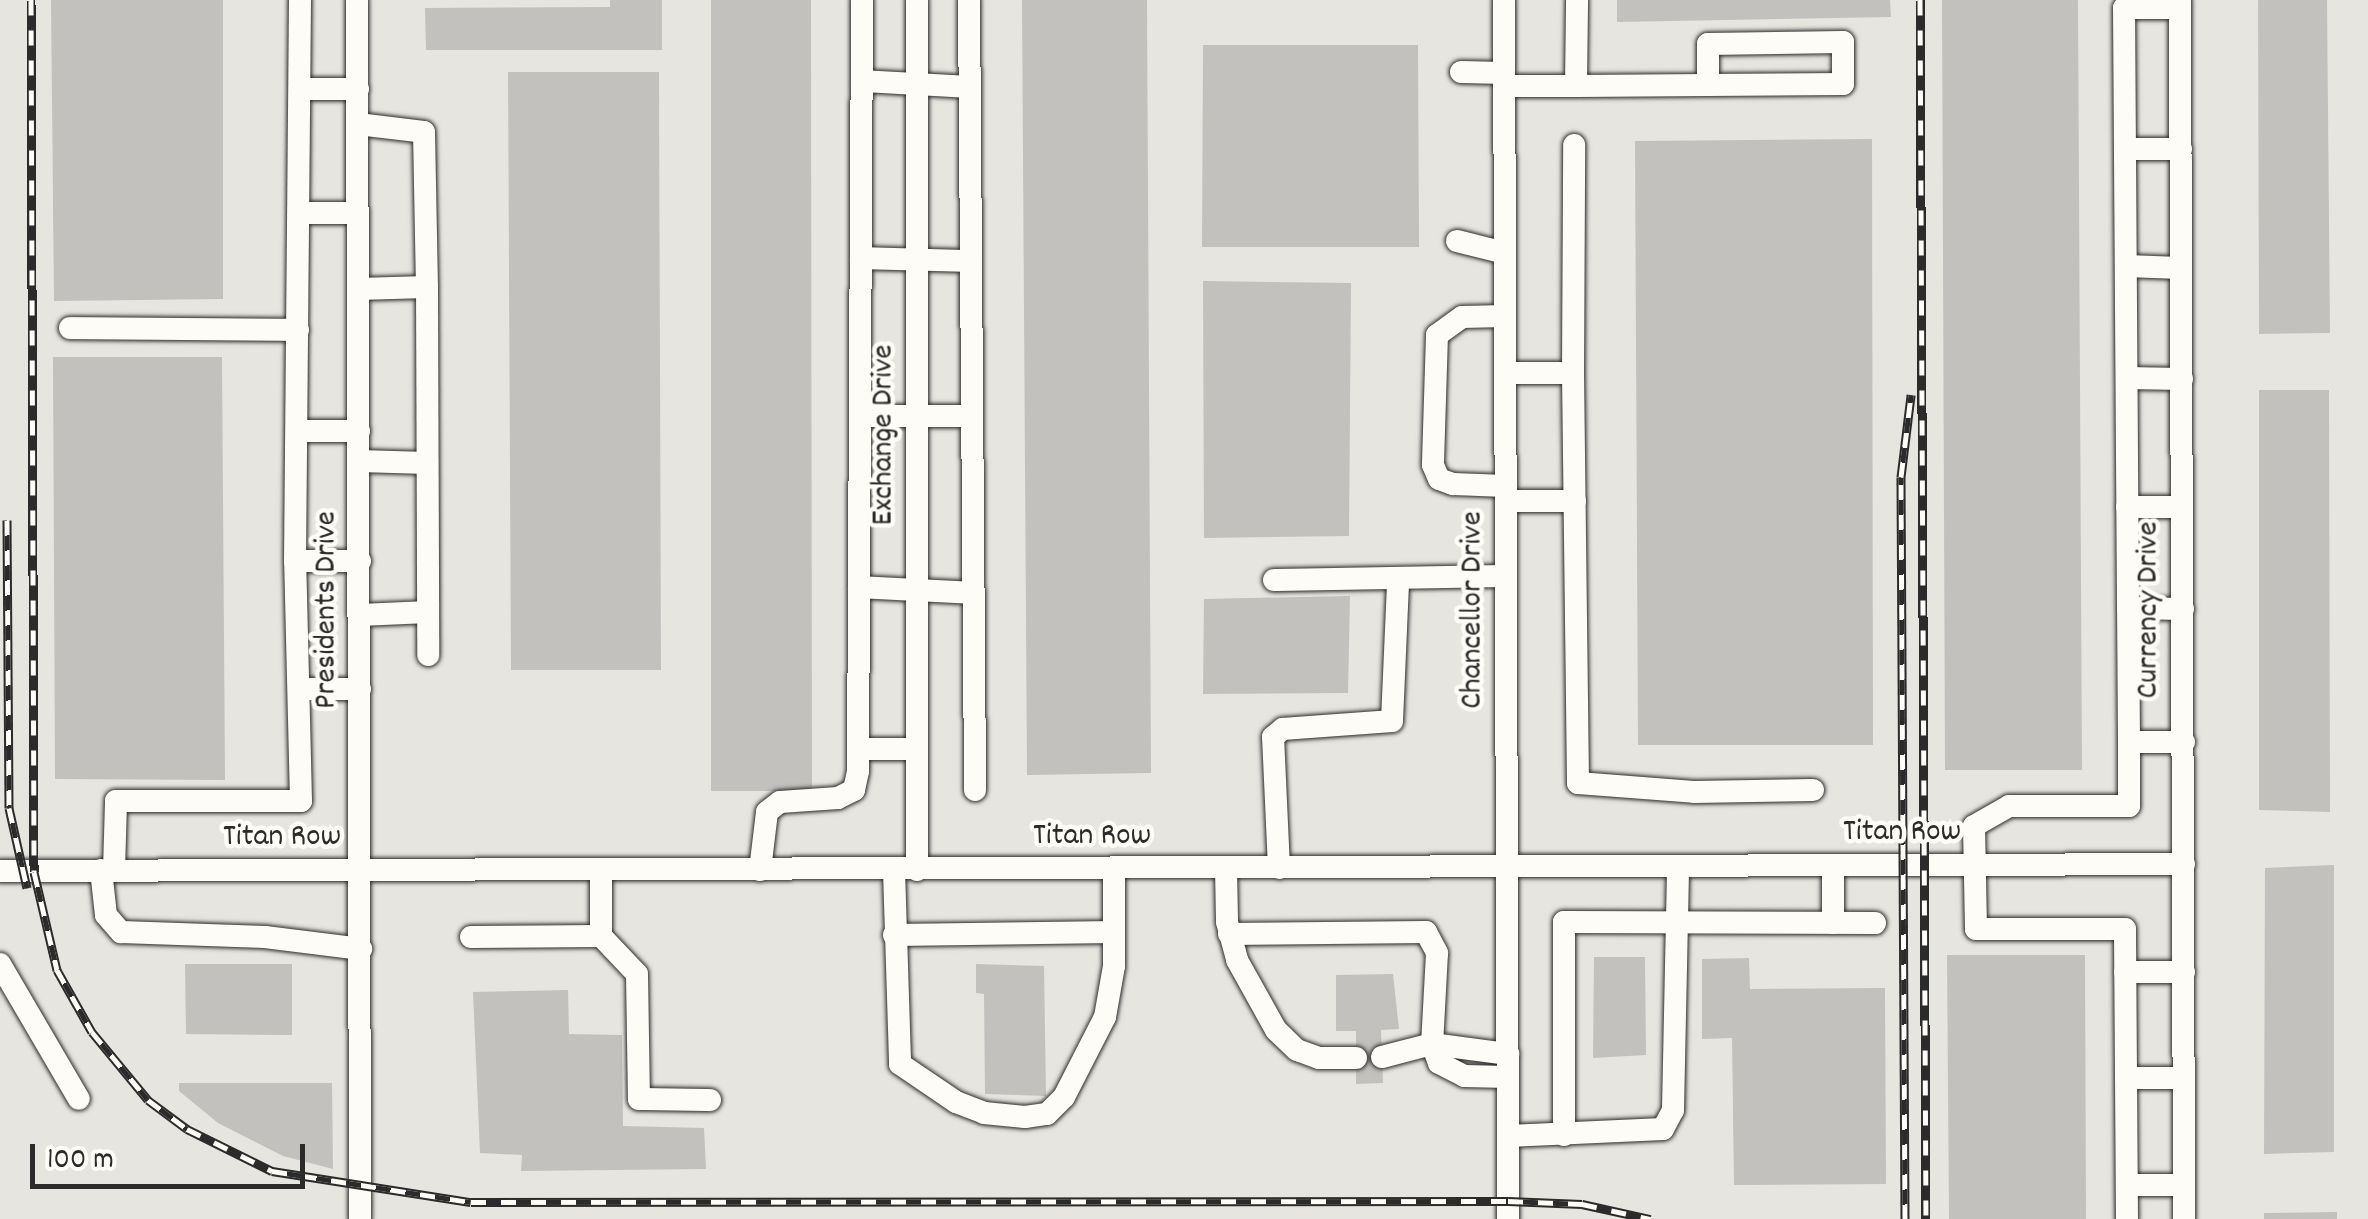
<!DOCTYPE html>
<style>
body{margin:0}
#map{position:relative;width:2368px;height:1219px;overflow:hidden;background:#f5f4ef;font-family:Dekko,sans-serif}
div>[style]{position:absolute}
[style*='--x']{left:calc(var(--x)*1px);top:calc(var(--y)*1px);width:calc(var(--w)*1px);rotate:calc(var(--a)*1deg)}
.built>*{inset:0;background:#e6e5e0}
.building>*{inset:0;background:#c2c1be}
.roads{filter:drop-shadow(0 0 2px #2b2b2b) drop-shadow(0 0 2px #2b2b2b)}
.minor>*{height:22px;margin:-11px;padding:0 11px;transform-origin:11px;border-radius:11px;background:#fdfcf7}
.rail>*{height:9px;margin-top:-4.5px;transform-origin:0;background:repeating-linear-gradient(90deg,#fdfcf7 0 15px,#2b2b2b 0 30px);box-sizing:border-box;border-block:2px solid #2b2b2b}
span{translate:-50% -50%;white-space:nowrap;text-align:center;line-height:1.15;-webkit-text-stroke:9px #fdfcf7;paint-order:stroke}
.street-label{font-size:32px;color:#2b2b2b}
.scale{position:absolute;left:30px;top:1144px;width:275px;height:45px;box-sizing:border-box;border:5px solid #2b2b2b;border-top:0;padding-left:12px;font-size:30px;line-height:35px;white-space:nowrap;color:#2b2b2b;-webkit-text-stroke:8px #fdfcf7;paint-order:stroke}
</style>
<div id="map">
<div class="built">
<div style="clip-path:polygon(0 0,2368px 0,2368px 1219px,0 1219px)"></div>
</div>
<div class="building">
<div style="clip-path:polygon(51px 0,223px 0,223px 299px,54px 301px)"></div>
<div style="clip-path:polygon(610px 0,662px 0,662px 50px,426px 50px,425px 8px,610px 7px)"></div>
<div style="clip-path:polygon(711px 0,811px 0,812px 791px,711px 791px)"></div>
<div style="clip-path:polygon(1022px 0,1147px 0,1151px 773px,1027px 775px)"></div>
<div style="clip-path:polygon(1617px 0,1890px 0,1891px 17px,1617px 22px)"></div>
<div style="clip-path:polygon(1942px 0,2078px 0,2082px 770px,1945px 770px)"></div>
<div style="clip-path:polygon(2258px 0,2327px 0,2330px 333px,2259px 334px)"></div>
<div style="clip-path:polygon(1203px 45px,1418px 45px,1419px 247px,1202px 247px)"></div>
<div style="clip-path:polygon(508px 72px,659px 72px,661px 670px,511px 670px)"></div>
<div style="clip-path:polygon(1872px 139px,1873px 745px,1638px 745px,1635px 141px)"></div>
<div style="clip-path:polygon(1203px 281px,1351px 283px,1349px 536px,1204px 538px)"></div>
<div style="clip-path:polygon(53px 357px,222px 357px,225px 780px,55px 779px)"></div>
<div style="clip-path:polygon(2259px 390px,2329px 390px,2330px 812px,2259px 810px)"></div>
<div style="clip-path:polygon(1350px 596px,1348px 693px,1203px 694px,1204px 599px)"></div>
<div style="clip-path:polygon(2334px 865px,2334px 1152px,2264px 1154px,2265px 868px)"></div>
<div style="clip-path:polygon(1947px 955px,2085px 955px,2086px 1219px,1949px 1219px)"></div>
<div style="clip-path:polygon(1594px 957px,1645px 957px,1646px 1055px,1593px 1058px)"></div>
<div style="clip-path:polygon(1749px 958px,1750px 989px,1885px 988px,1886px 1184px,1734px 1185px,1732px 1038px,1702px 1039px,1702px 959px)"></div>
<div style="clip-path:polygon(185px 964px,292px 964px,292px 1035px,186px 1034px)"></div>
<div style="clip-path:polygon(976px 964px,1044px 966px,1046px 1096px,985px 1094px,984px 994px,976px 993px)"></div>
<div style="clip-path:polygon(1393px 974px,1399px 1029px,1381px 1030px,1383px 1083px,1356px 1084px,1356px 1031px,1336px 1031px,1336px 975px)"></div>
<div style="clip-path:polygon(568px 990px,569px 1034px,622px 1035px,623px 1126px,704px 1128px,706px 1169px,521px 1171px,522px 1155px,480px 1153px,473px 992px)"></div>
<div style="clip-path:polygon(179px 1083px,332px 1083px,333px 1169px,283px 1156px,218px 1123px,179px 1091px)"></div>
<div style="clip-path:polygon(2337px 1212px,2337px 1219px,2264px 1219px,2264px 1213px)"></div>
</div>
<div class="roads">
<div class="minor">
<div style="--x:357;--y:0;--w:1219;--a:89.86"></div>
<div style="--x:917;--y:0;--w:870;--a:90"></div>
<div style="--x:969;--y:0;--w:790;--a:89.56"></div>
<div style="--x:1504;--y:0;--w:1219;--a:89.81"></div>
<div style="--x:2180;--y:0;--w:1219;--a:89.81"></div>
<div style="--x:1461;--y:72;--w:43;--a:1.3"></div>
<div style="--x:862;--y:81;--w:106;--a:3.2"></div>
<div style="--x:1504;--y:86;--w:72;--a:0"></div>
<div style="--x:1576;--y:86;--w:86;--a:-89.3"></div>
<div style="--x:1576;--y:86;--w:132;--a:-0.4"></div>
<div style="--x:1708;--y:85;--w:135;--a:-0.4"></div>
<div style="--x:1843;--y:84;--w:42;--a:-90"></div>
<div style="--x:1843;--y:42;--w:135;--a:179.2"></div>
<div style="--x:1708;--y:44;--w:41;--a:90"></div>
<div style="--x:300;--y:89;--w:58;--a:0"></div>
<div style="--x:358;--y:124;--w:66;--a:6.9"></div>
<div style="--x:424;--y:132;--w:155;--a:88.9"></div>
<div style="--x:427;--y:287;--w:69;--a:178.3"></div>
<div style="--x:2125;--y:149;--w:56;--a:0"></div>
<div style="--x:299;--y:213;--w:59;--a:0"></div>
<div style="--x:1457;--y:241;--w:49;--a:14"></div>
<div style="--x:861;--y:258;--w:110;--a:1.6"></div>
<div style="--x:2126;--y:266;--w:55;--a:2.1"></div>
<div style="--x:427;--y:287;--w:368;--a:89.8"></div>
<div style="--x:1505;--y:316;--w:43;--a:178.7"></div>
<div style="--x:1462;--y:317;--w:31;--a:144"></div>
<div style="--x:1437;--y:335;--w:130;--a:91.8"></div>
<div style="--x:1433;--y:465;--w:15;--a:67"></div>
<div style="--x:1439;--y:479;--w:15;--a:20"></div>
<div style="--x:1453;--y:484;--w:53;--a:2.2"></div>
<div style="--x:70;--y:328;--w:228;--a:0.5"></div>
<div style="--x:1505;--y:373;--w:68;--a:0"></div>
<div style="--x:1573;--y:373;--w:410;--a:89.3"></div>
<div style="--x:1578;--y:783;--w:116;--a:4.4"></div>
<div style="--x:1694;--y:792;--w:119;--a:-1"></div>
<div style="--x:1573;--y:373;--w:228;--a:-89.7"></div>
<div style="--x:2127;--y:378;--w:55;--a:1"></div>
<div style="--x:860;--y:416;--w:111;--a:0"></div>
<div style="--x:297;--y:431;--w:62;--a:0"></div>
<div style="--x:359;--y:461;--w:68;--a:1.7"></div>
<div style="--x:1506;--y:501;--w:69;--a:0"></div>
<div style="--x:2127;--y:507;--w:55;--a:0"></div>
<div style="--x:295;--y:561;--w:65;--a:0"></div>
<div style="--x:1274;--y:580;--w:232;--a:-1"></div>
<div style="--x:859;--y:587;--w:115;--a:3"></div>
<div style="--x:2128;--y:608;--w:600;--a:-90.38"></div>
<div style="--x:2124;--y:8;--w:56;--a:0"></div>
<div style="--x:360;--y:615;--w:68;--a:-2.5"></div>
<div style="--x:299;--y:689;--w:61;--a:0"></div>
<div style="--x:2129;--y:742;--w:134;--a:-90.4"></div>
<div style="--x:2128;--y:608;--w:55;--a:1"></div>
<div style="--x:858;--y:749;--w:59;--a:0"></div>
<div style="--x:1226;--y:868;--w:54;--a:88.9"></div>
<div style="--x:1227;--y:922;--w:39;--a:75"></div>
<div style="--x:1237;--y:960;--w:80;--a:60.9"></div>
<div style="--x:1276;--y:1030;--w:29;--a:44"></div>
<div style="--x:1297;--y:1050;--w:23;--a:20"></div>
<div style="--x:1319;--y:1058;--w:37;--a:0"></div>
<div style="--x:1279;--y:868;--w:131;--a:-92.6"></div>
<div style="--x:1273;--y:737;--w:13;--a:-39"></div>
<div style="--x:1283;--y:729;--w:109;--a:-4.2"></div>
<div style="--x:1392;--y:721;--w:140;--a:-87.5"></div>
<div style="--x:101;--y:870;--w:45;--a:83.7"></div>
<div style="--x:106;--y:915;--w:23;--a:49"></div>
<div style="--x:121;--y:932;--w:144;--a:2"></div>
<div style="--x:265;--y:937;--w:97;--a:7.1"></div>
<div style="--x:114;--y:870;--w:69;--a:-88.3"></div>
<div style="--x:116;--y:801;--w:185;--a:0"></div>
<div style="--x:301;--y:801;--w:240;--a:-91.4"></div>
<div style="--x:295;--y:561;--w:561;--a:-89.49"></div>
<div style="--x:601;--y:870;--w:66;--a:90"></div>
<div style="--x:601;--y:936;--w:52;--a:46.5"></div>
<div style="--x:637;--y:974;--w:125;--a:89.1"></div>
<div style="--x:639;--y:1099;--w:71;--a:0.8"></div>
<div style="--x:760;--y:870;--w:58;--a:-83.1"></div>
<div style="--x:767;--y:812;--w:16;--a:-38"></div>
<div style="--x:780;--y:802;--w:58;--a:-3.9"></div>
<div style="--x:838;--y:798;--w:18;--a:-27"></div>
<div style="--x:854;--y:790;--w:19;--a:-78"></div>
<div style="--x:858;--y:771;--w:771;--a:-89.7"></div>
<div style="--x:894;--y:870;--w:194;--a:88.2"></div>
<div style="--x:900;--y:1064;--w:68;--a:34.2"></div>
<div style="--x:956;--y:1102;--w:30;--a:21"></div>
<div style="--x:984;--y:1113;--w:41;--a:5.6"></div>
<div style="--x:1025;--y:1117;--w:22;--a:-8"></div>
<div style="--x:1047;--y:1114;--w:24;--a:-45"></div>
<div style="--x:1064;--y:1097;--w:90;--a:-62.9"></div>
<div style="--x:1105;--y:1017;--w:52;--a:-80"></div>
<div style="--x:1114;--y:966;--w:97;--a:-90"></div>
<div style="--x:0;--y:871;--w:2184;--a:-0.18"></div>
<div style="--x:1833;--y:923;--w:57;--a:-90"></div>
<div style="--x:1229;--y:934;--w:197;--a:-0.6"></div>
<div style="--x:1426;--y:932;--w:24;--a:62"></div>
<div style="--x:1437;--y:953;--w:91;--a:93.1"></div>
<div style="--x:1432;--y:1044;--w:20;--a:70"></div>
<div style="--x:1439;--y:1063;--w:28;--a:27"></div>
<div style="--x:1464;--y:1076;--w:44;--a:1.3"></div>
<div style="--x:894;--y:935;--w:220;--a:-0.8"></div>
<div style="--x:471;--y:937;--w:130;--a:-0.4"></div>
<div style="--x:0;--y:964;--w:156;--a:59.7"></div>
<div style="--x:2125;--y:972;--w:59;--a:0"></div>
<div style="--x:1382;--y:1057;--w:52;--a:-14.6"></div>
<div style="--x:1432;--y:1044;--w:77;--a:7.5"></div>
<div style="--x:2126;--y:1078;--w:58;--a:0"></div>
<div style="--x:1564;--y:1135;--w:213;--a:-90"></div>
<div style="--x:1564;--y:922;--w:311;--a:0.2"></div>
<div style="--x:1508;--y:1136;--w:155;--a:-2.6"></div>
<div style="--x:1663;--y:1129;--w:21;--a:-62"></div>
<div style="--x:1673;--y:1110;--w:243;--a:-88.8"></div>
<div style="--x:2127;--y:1185;--w:57;--a:0"></div>
<div style="--x:2127;--y:1219;--w:290;--a:-90.4"></div>
<div style="--x:2125;--y:929;--w:149;--a:180"></div>
<div style="--x:1976;--y:929;--w:103;--a:-91.1"></div>
<div style="--x:1974;--y:826;--w:40;--a:-29.7"></div>
<div style="--x:2009;--y:806;--w:120;--a:0"></div>
<div style="--x:2129;--y:806;--w:64;--a:-90"></div>
<div style="--x:2129;--y:742;--w:55;--a:0"></div>
</div>
</div>
<div class="rail">
<div style="--x:31;--y:0;--w:872;--a:89.8"></div>
<div style="--x:34;--y:872;--w:101;--a:76.8"></div>
<div style="--x:57;--y:970;--w:71;--a:60.6"></div>
<div style="--x:92;--y:1032;--w:88;--a:50.5"></div>
<div style="--x:148;--y:1100;--w:49;--a:36.6"></div>
<div style="--x:187;--y:1129;--w:95;--a:26.3"></div>
<div style="--x:272;--y:1171;--w:201;--a:8.9"></div>
<div style="--x:471;--y:1202;--w:1037;--a:-0.06"></div>
<div style="--x:1508;--y:1201;--w:74;--a:2.3"></div>
<div style="--x:1582;--y:1204;--w:70;--a:12.4"></div>
<div style="--x:1920;--y:0;--w:1219;--a:89.72"></div>
<div style="--x:7;--y:520;--w:288;--a:89.6"></div>
<div style="--x:9;--y:808;--w:82;--a:77.3"></div>
<div style="--x:1905;--y:1219;--w:742;--a:-90.31"></div>
<div style="--x:1901;--y:477;--w:83;--a:-83"></div>
</div>
<div class="street-label">
<span style="left:885px;top:435px;rotate:-90deg">Exchange Drive</span>
<span style="left:328px;top:610px;rotate:-90deg">Presidents Drive</span>
<span style="left:1474px;top:610px;rotate:-90deg">Chancellor Drive</span>
<span style="left:2150px;top:610px;rotate:-90deg">Currency Drive</span>
<span style="left:1902px;top:833px">Titan Row</span>
<span style="left:1092px;top:837px">Titan Row</span>
<span style="left:282px;top:838px">Titan Row</span>
</div>
<div class="scale">100 m</div>
</div>
